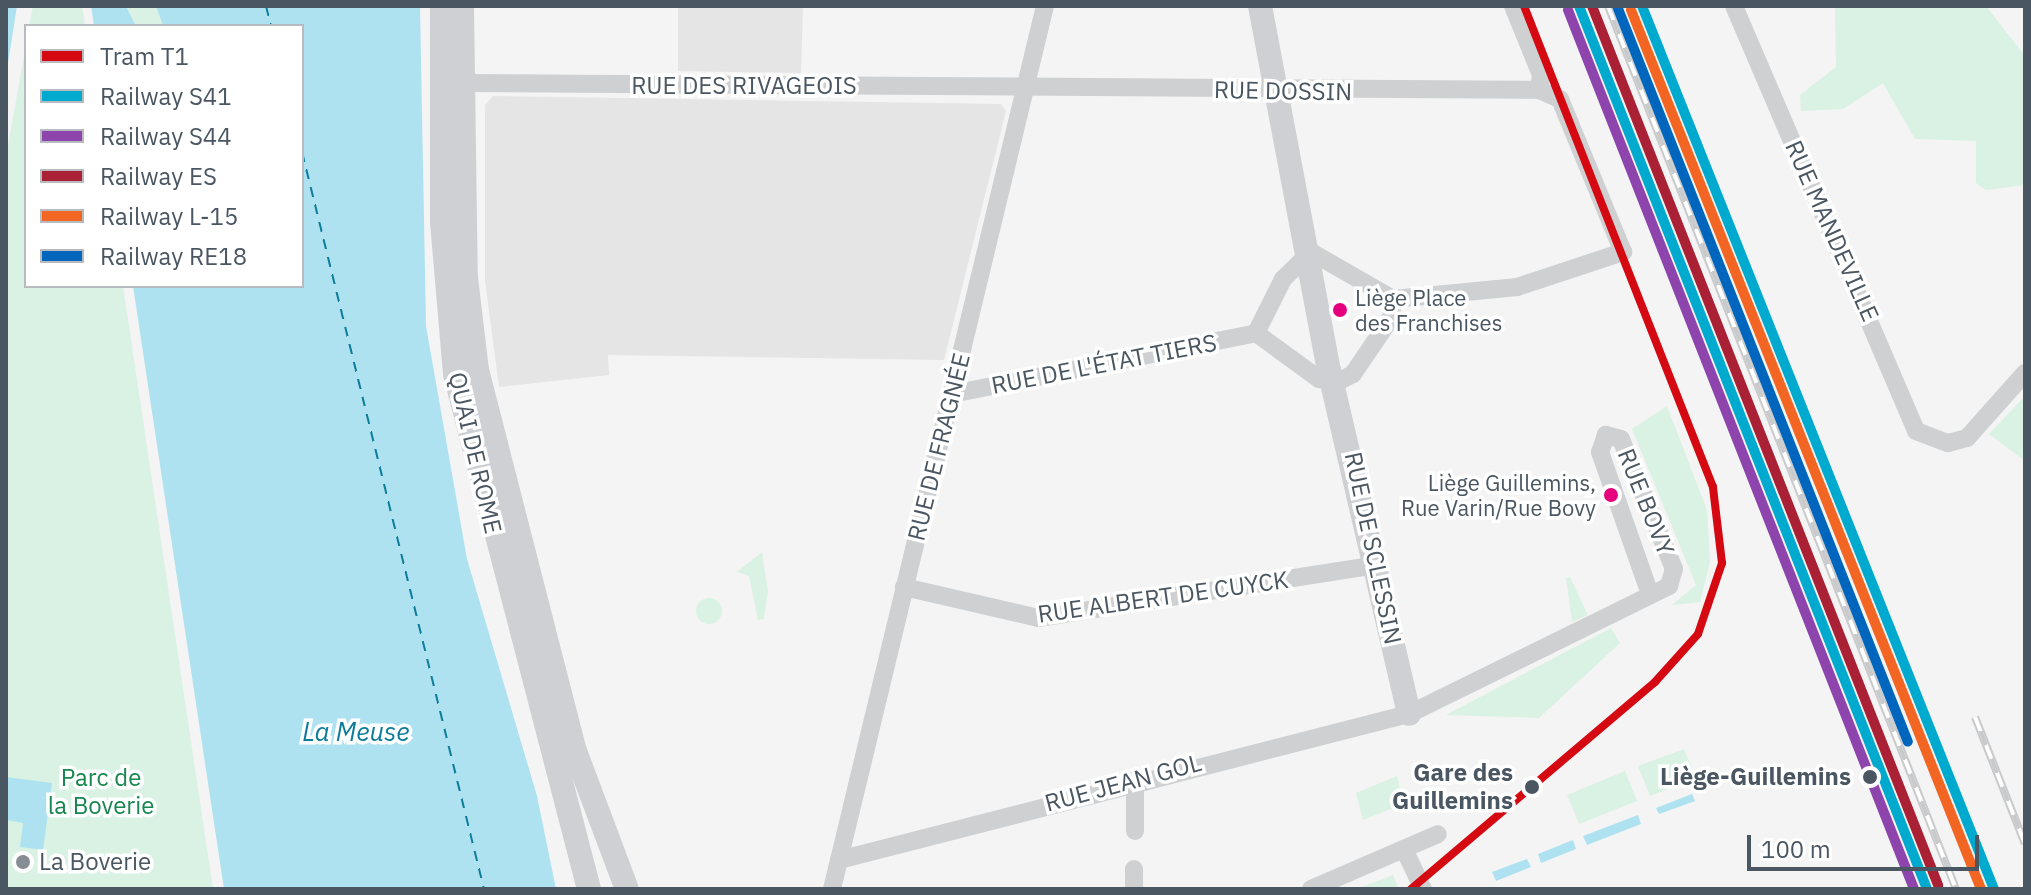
<!DOCTYPE html>
<meta charset="utf-8">
<style>
body{margin:0}
#map{position:relative;width:2031px;height:895px;overflow:hidden;background:#f4f4f4;font-family:"IBM Plex Sans",sans-serif}
div>[style]{position:absolute}
[style*='--x']{left:calc(var(--x)*1px);top:calc(var(--y)*1px);width:calc(var(--w)*1px);rotate:calc(var(--a)*1deg)}
.education>*{inset:0;background:#e6e5e6}
.green>*{inset:0;background:#d9f2e3}
.round{border-radius:50%}
.water>*{inset:0;background:#aee2f0}
.ferry>*{height:2px;margin-top:-1px;transform-origin:0;background:repeating-linear-gradient(90deg,#0c7c9b 0 10px,transparent 0 18px)}
.street>*{height:18px;margin:-9px;padding:0 9px;transform-origin:9px;border-radius:9px;background:#ced0d2}
.secondary>*{height:24px;margin:-12px;padding:0 12px;transform-origin:12px;border-radius:12px;background:#ced0d4}
.rail>*{height:8px;margin-top:-4px;transform-origin:0;background:repeating-linear-gradient(90deg,#fff 0 15px,#c9cacc 0 30px);box-sizing:border-box;border-block:2px solid #c9cacc}
.rail-1>*{height:10px;margin:-5px;padding:0 5px;transform-origin:5px;border-radius:5px;background:#00a9ce}
.rail-2>*{height:10px;margin:-5px;padding:0 5px;transform-origin:5px;border-radius:5px;background:#8e44ad}
.rail-3>*{height:10px;margin:-5px;padding:0 5px;transform-origin:5px;border-radius:5px;background:#aa2135}
.rail-4>*{height:10px;margin:-5px;padding:0 5px;transform-origin:5px;border-radius:5px;background:#f26522}
.rail-5>*{height:10px;margin:-5px;padding:0 5px;transform-origin:5px;border-radius:5px;background:#0065bd}
.tram-1>*{height:8px;margin:-4px;padding:0 4px;transform-origin:4px;border-radius:4px;background:#d50911}
.dots>*{width:22px;height:22px;translate:-50% -50%;box-sizing:border-box;border:4px solid #fff;border-radius:50%}
span{translate:-50% -50%;white-space:nowrap;text-align:center;line-height:1.15;-webkit-text-stroke:7px #fff;paint-order:stroke}
.bus-label{font-size:22px;color:#4a5661}
.left{translate:0 -50%;text-align:left}
.right{translate:-100% -50%;text-align:right}
.street-label{font-size:24px;color:#4a5661}
.stop-label{font-size:24px;color:#4a5661;font-weight:700}
.park-label{font-size:24px;color:#17864f}
.poi-label{font-size:24px;color:#4a5661}
.water-label{font-size:26px;color:#0c7c9b;font-style:italic}
.frame{position:absolute;inset:0;border:8px solid #4a5661;pointer-events:none}
.legend{position:absolute;left:24px;top:24px;width:280px;height:264px;box-sizing:border-box;background:#fff;border:2px solid #b7bbc0;margin:0;padding:10px 14px;list-style:none;font-size:24px;color:#4a5661}
.legend li{display:flex;align-items:center;gap:16px;height:40px}
.legend b{width:40px;border:2px solid #b7bbc0}
.scale{position:absolute;left:1747px;top:835px;width:232px;height:36px;box-sizing:border-box;border:4px solid #4a5661;border-top:0;padding-left:10px;font-size:24px;line-height:28px;white-space:nowrap;color:#4a5661;-webkit-text-stroke:6px #fff;paint-order:stroke}
</style>
<div id="map">
<div class="education">
<div style="clip-path:polygon(678px 6px,803px 6px,801px 73px,678px 71px)"></div>
<div style="clip-path:polygon(493px 96px,1001px 104px,1006px 111px,944px 360px,608px 355px,609px 375px,499px 387px,485px 281px,485px 105px)"></div>
</div>
<div class="green">
<div style="clip-path:polygon(33px 6px,82px 6px,85px 26px,29px 26px)"></div>
<div style="clip-path:polygon(126px 6px,156px 6px,163px 26px,136px 26px)"></div>
<div style="clip-path:polygon(1835px 6px,1986px 6px,2025px 56px,2025px 185px,1986px 190px,1976px 183px,1976px 141px,1915px 139px,1883px 83px,1843px 109px,1801px 111px,1800px 95px,1836px 67px)"></div>
<div style="clip-path:polygon(26px 44px,26px 286px,123px 286px,213px 889px,6px 889px,6px 157px)"></div>
<div style="clip-path:polygon(2025px 396px,2025px 461px,1989px 434px)"></div>
<div style="clip-path:polygon(1667px 406px,1707px 510px,1710px 562px,1700px 602px,1672px 605px,1696px 585px,1632px 429px)"></div>
<div style="clip-path:polygon(762px 552px,768px 591px,764px 619px,758px 620px,749px 576px,737px 572px)"></div>
<div style="clip-path:polygon(1570px 577px,1588px 615px,1572px 622px,1566px 578px)"></div>
<div class="round" style="left:696px;top:598px;width:26px;height:26px"></div>
<div style="clip-path:polygon(1611px 628px,1620px 643px,1539px 718px,1446px 715px)"></div>
<div style="clip-path:polygon(1684px 749px,1696px 778px,1650px 796px,1638px 766px)"></div>
<div style="clip-path:polygon(1625px 771px,1637px 801px,1579px 824px,1567px 795px)"></div>
<div style="clip-path:polygon(1397px 776px,1403px 804px,1363px 820px,1356px 793px)"></div>
<div style="clip-path:polygon(1393px 875px,1399px 889px,1357px 889px)"></div>
</div>
<div class="water">
<div style="clip-path:polygon(6px 6px,17px 6px,6px 76px)"></div>
<div style="clip-path:polygon(91px 6px,126px 6px,136px 26px,94px 26px)"></div>
<div style="clip-path:polygon(156px 6px,420px 6px,426px 326px,467px 559px,537px 796px,556px 889px,224px 889px,133px 286px,302px 286px,302px 26px,163px 26px)"></div>
<div style="clip-path:polygon(6px 777px,52px 783px,43px 850px,20px 847px,23px 823px,6px 820px)"></div>
<div style="clip-path:polygon(1692px 794px,1695px 801px,1659px 814px,1656px 808px)"></div>
<div style="clip-path:polygon(1638px 815px,1641px 824px,1587px 845px,1583px 836px)"></div>
<div style="clip-path:polygon(1573px 840px,1576px 849px,1541px 863px,1538px 854px)"></div>
<div style="clip-path:polygon(1527px 859px,1531px 867px,1496px 881px,1492px 872px)"></div>
</div>
<div class="ferry">
<div style="--x:266;--y:6;--w:21;--a:76"></div>
<div style="--x:302;--y:152;--w:759;--a:76.13"></div>
</div>
<div class="street">
<div style="--x:1513;--y:6;--w:74;--a:67.9"></div>
<div style="--x:1541;--y:75;--w:15;--a:98"></div>
<div style="--x:1734;--y:6;--w:462;--a:66.8"></div>
<div style="--x:1916;--y:431;--w:34;--a:21"></div>
<div style="--x:1948;--y:443;--w:20;--a:-15"></div>
<div style="--x:1967;--y:438;--w:87;--a:-48.3"></div>
<div style="--x:462;--y:83;--w:1077;--a:0.37"></div>
<div style="--x:1311;--y:252;--w:95;--a:29.8"></div>
<div style="--x:1393;--y:299;--w:19;--a:96"></div>
<div style="--x:1391;--y:318;--w:68;--a:124.2"></div>
<div style="--x:1353;--y:374;--w:18;--a:153"></div>
<div style="--x:1337;--y:382;--w:18;--a:-171"></div>
<div style="--x:1319;--y:379;--w:78;--a:-143.9"></div>
<div style="--x:1256;--y:333;--w:60;--a:-63.4"></div>
<div style="--x:1283;--y:279;--w:39;--a:-44"></div>
<div style="--x:1393;--y:299;--w:125;--a:-5.5"></div>
<div style="--x:1517;--y:287;--w:112;--a:-18.3"></div>
<div style="--x:1623;--y:252;--w:165;--a:-112.4"></div>
<div style="--x:1560;--y:99;--w:23;--a:-157"></div>
<div style="--x:952;--y:394;--w:310;--a:-11.3"></div>
<div style="--x:904;--y:587;--w:138;--a:13"></div>
<div style="--x:1038;--y:618;--w:344;--a:-8.9"></div>
<div style="--x:1135;--y:831;--w:51;--a:-90"></div>
<div style="--x:1404;--y:849;--w:44;--a:64.6"></div>
<div style="--x:839;--y:860;--w:588;--a:-14.37"></div>
<div style="--x:1409;--y:714;--w:290;--a:-26.2"></div>
<div style="--x:1669;--y:586;--w:18;--a:-74"></div>
<div style="--x:1674;--y:569;--w:140;--a:-112.2"></div>
<div style="--x:1621;--y:439;--w:16;--a:-165"></div>
<div style="--x:1606;--y:435;--w:18;--a:109"></div>
<div style="--x:1600;--y:452;--w:151;--a:70.6"></div>
<div style="--x:832;--y:889;--w:908;--a:-76.44"></div>
<div style="--x:1134;--y:889;--w:20;--a:-90"></div>
<div style="--x:1311;--y:889;--w:138;--a:-23.4"></div>
</div>
<div class="secondary">
<div style="--x:442;--y:6;--w:216;--a:90"></div>
<div style="--x:442;--y:222;--w:153;--a:85.1"></div>
<div style="--x:455;--y:374;--w:532;--a:75.42"></div>
<div style="--x:462;--y:6;--w:272;--a:89.2"></div>
<div style="--x:466;--y:278;--w:93;--a:83.2"></div>
<div style="--x:477;--y:370;--w:393;--a:75.6"></div>
<div style="--x:575;--y:751;--w:147;--a:69.4"></div>
<div style="--x:1260;--y:6;--w:370;--a:79.3"></div>
<div style="--x:1329;--y:370;--w:353;--a:76.9"></div>
</div>
<div class="rail">
<div style="--x:1608;--y:6;--w:949;--a:68.49"></div>
<div style="--x:1975;--y:717;--w:136;--a:68.5"></div>
</div>
<div class="rail-1">
<div style="--x:1579;--y:6;--w:949;--a:68.49"></div>
<div style="--x:1642;--y:6;--w:951;--a:68.27"></div>
</div>
<div class="rail-2">
<div style="--x:1568;--y:10;--w:945;--a:68.51"></div>
</div>
<div class="rail-3">
<div style="--x:1592;--y:6;--w:945;--a:68.51"></div>
</div>
<div class="rail-4">
<div style="--x:1631;--y:10;--w:946;--a:68.29"></div>
</div>
<div class="rail-5">
<div style="--x:1617;--y:6;--w:791;--a:68.43"></div>
</div>
<div class="tram-1">
<div style="--x:1411;--y:889;--w:320;--a:-40.3"></div>
<div style="--x:1655;--y:682;--w:64;--a:-48.1"></div>
<div style="--x:1698;--y:634;--w:75;--a:-71.3"></div>
<div style="--x:1722;--y:563;--w:77;--a:-96.8"></div>
<div style="--x:1713;--y:487;--w:517;--a:-111.45"></div>
</div>
<div class="dots">
<div style="left:1340px;top:310px;background:#e5007d"></div>
<div style="left:1611px;top:495px;background:#e5007d"></div>
<div style="left:1870px;top:777px;background:#4a5661"></div>
<div style="left:1532px;top:787px;background:#4a5661"></div>
<div style="left:23px;top:862px;background:#868d94"></div>
</div>
<div class="bus-label">
<span class="left" style="left:1355px;top:310px">Liège Place<br>des Franchises</span>
<span class="right" style="left:1596px;top:495px">Liège Guillemins,<br>Rue Varin/Rue Bovy</span>
</div>
<div class="street-label">
<span style="left:744px;top:86px">RUE DES RIVAGEOIS</span>
<span style="left:1283px;top:91px;rotate:1deg">RUE DOSSIN</span>
<span style="left:1832px;top:231px;rotate:66deg">RUE MANDEVILLE</span>
<span style="left:1104px;top:364px;rotate:-11deg">RUE DE L'ÉTAT TIERS</span>
<span style="left:939px;top:447px;rotate:-76deg">RUE DE FRAGNÉE</span>
<span style="left:475px;top:453px;rotate:77deg">QUAI DE ROME</span>
<span style="left:1646px;top:502px;rotate:68deg">RUE BOVY</span>
<span style="left:1373px;top:548px;rotate:78deg">RUE DE SCLESSIN</span>
<span style="left:1163px;top:597px;rotate:-8deg">RUE ALBERT DE CUYCK</span>
<span style="left:1123px;top:783px;rotate:-15deg">RUE JEAN GOL</span>
</div>
<div class="stop-label">
<span class="right" style="left:1513px;top:787px">Gare des<br>Guillemins</span>
<span class="right" style="left:1851px;top:777px">Liège-Guillemins</span>
</div>
<div class="park-label">
<span style="left:101px;top:792px">Parc de<br>la Boverie</span>
</div>
<div class="poi-label">
<span class="left" style="left:39px;top:862px">La Boverie</span>
</div>
<div class="water-label">
<span style="left:356px;top:732px">La Meuse</span>
</div>
<div class="frame"></div>
<ul class="legend">
<li><b style="height:10px;background:#d50911"></b>Tram T1</li>
<li><b style="height:10px;background:#00a9ce"></b>Railway S41</li>
<li><b style="height:10px;background:#8e44ad"></b>Railway S44</li>
<li><b style="height:10px;background:#aa2135"></b>Railway ES</li>
<li><b style="height:10px;background:#f26522"></b>Railway L-15</li>
<li><b style="height:10px;background:#0065bd"></b>Railway RE18</li>
</ul>
<div class="scale">100 m</div>
</div>
